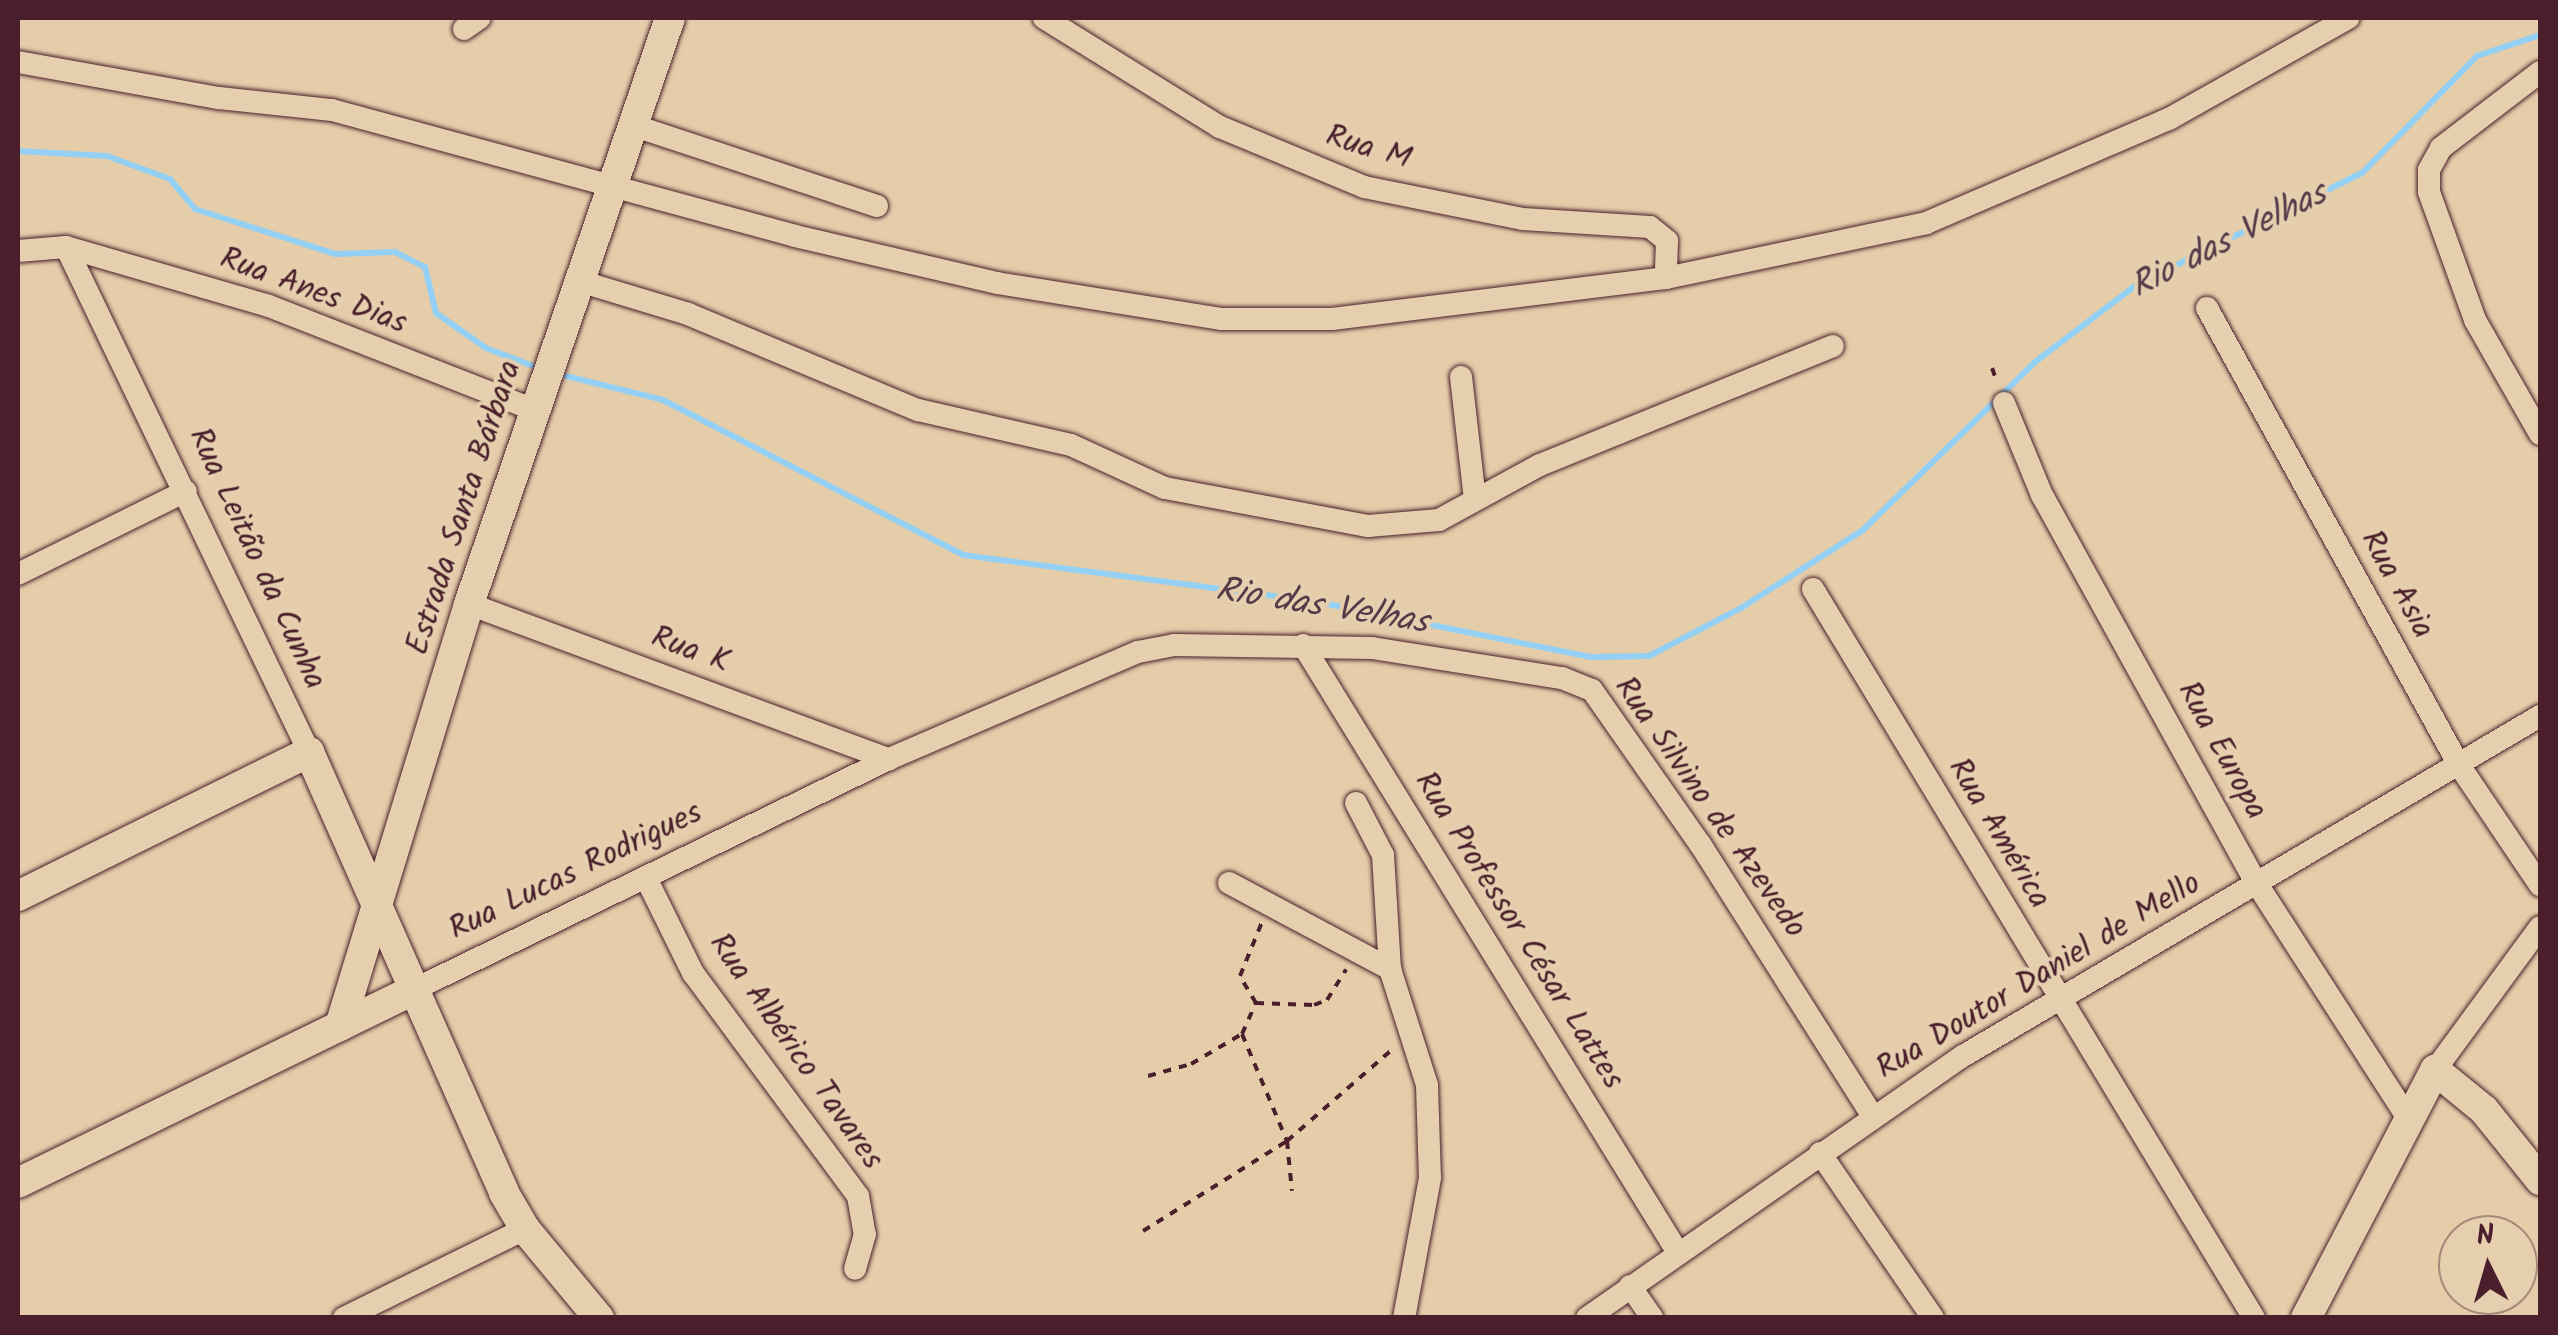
<!DOCTYPE html>
<meta charset="utf-8">
<style>
body{margin:0}
#map{position:relative;width:2558px;height:1335px;overflow:hidden;background:#e6cdaa;font-family:Kalam,sans-serif}
div>[style]{position:absolute}
[style*='--x']{left:calc(var(--x)*1px);top:calc(var(--y)*1px);width:calc(var(--w)*1px);rotate:calc(var(--a)*1deg)}
.stream>*{height:6px;margin:-3px;padding:0 3px;transform-origin:3px;border-radius:3px;background:#93d0f4}
.path>*{height:4px;margin-top:-2px;transform-origin:0;background:repeating-linear-gradient(90deg,#4a1f2b 0 8px,transparent 0 16px)}
.roads{filter:drop-shadow(0 0 2px #4a1f2b) drop-shadow(0 0 2px #4a1f2b)}
.street>*{height:22px;margin:-11px;padding:0 11px;transform-origin:11px;border-radius:11px;background:#e5cfae}
.secondary>*{height:30px;margin:-15px;padding:0 15px;transform-origin:15px;border-radius:15px;background:#e5cfae}
span{translate:-50% -50%;white-space:nowrap;text-align:center;line-height:1.15;-webkit-text-stroke:8px #e5cfae;paint-order:stroke}
.street-label{font-size:32px;color:#4a1f2b}
.water-label{font-size:35px;color:#553a49;font-style:italic}
.frame{position:absolute;inset:0;border:20px solid #4a1f2b;pointer-events:none}
.north{position:absolute;left:2438px;top:1215px;width:100px;height:100px;box-sizing:border-box;background:#e5cfae;border:2px solid #a7897a;border-radius:50%;rotate:355deg;font-size:28px;font-weight:700;line-height:40px;text-align:center;color:#4a1f2b}
.north::after{content:'';display:block;margin:auto;width:35px;height:45px;background:#4a1f2b;clip-path:polygon(50% 0,100% 100%,50% 72%,0 100%)}
</style>
<div id="map">
<div class="stream">
<div style="--x:18;--y:151;--w:89;--a:3.2"></div>
<div style="--x:107;--y:156;--w:67;--a:20.1"></div>
<div style="--x:170;--y:179;--w:39;--a:50"></div>
<div style="--x:195;--y:209;--w:147;--a:17.8"></div>
<div style="--x:335;--y:254;--w:60;--a:-1.9"></div>
<div style="--x:395;--y:252;--w:34;--a:27"></div>
<div style="--x:425;--y:267;--w:47;--a:76.6"></div>
<div style="--x:436;--y:313;--w:61;--a:35"></div>
<div style="--x:486;--y:348;--w:59;--a:20.9"></div>
<div style="--x:558;--y:374;--w:108;--a:13.9"></div>
<div style="--x:663;--y:400;--w:338;--a:27.3"></div>
<div style="--x:963;--y:555;--w:358;--a:7.5"></div>
<div style="--x:1318;--y:602;--w:278;--a:11.4"></div>
<div style="--x:1591;--y:657;--w:58;--a:-1"></div>
<div style="--x:1649;--y:656;--w:104;--a:-27.6"></div>
<div style="--x:1741;--y:608;--w:145;--a:-32.6"></div>
<div style="--x:1863;--y:530;--w:240;--a:-44.3"></div>
<div style="--x:2035;--y:362;--w:127;--a:-37.3"></div>
<div style="--x:2136;--y:285;--w:252;--a:-26.4"></div>
<div style="--x:2362;--y:173;--w:164;--a:-45.5"></div>
<div style="--x:2477;--y:56;--w:66;--a:-18.4"></div>
</div>
<div class="path">
<div style="--x:1992;--y:368;--w:15;--a:70"></div>
<div style="--x:1256;--y:1003;--w:58;--a:2"></div>
<div style="--x:1314;--y:1005;--w:14;--a:-21"></div>
<div style="--x:1327;--y:1000;--w:36;--a:-58"></div>
<div style="--x:1242;--y:1034;--w:116;--a:67.2"></div>
<div style="--x:1287;--y:1141;--w:50;--a:84.3"></div>
<div style="--x:1148;--y:1076;--w:45;--a:-15.6"></div>
<div style="--x:1191;--y:1064;--w:59;--a:-30.5"></div>
<div style="--x:1242;--y:1034;--w:34;--a:-66"></div>
<div style="--x:1256;--y:1003;--w:31;--a:-121"></div>
<div style="--x:1240;--y:976;--w:58;--a:-67.8"></div>
<div style="--x:1143;--y:1231;--w:170;--a:-32"></div>
<div style="--x:1287;--y:1141;--w:142;--a:-41"></div>
</div>
<div class="roads">
<div class="street">
<div style="--x:1044;--y:18;--w:207;--a:31.8"></div>
<div style="--x:1220;--y:127;--w:156;--a:22.6"></div>
<div style="--x:1364;--y:187;--w:162;--a:11.4"></div>
<div style="--x:1523;--y:219;--w:127;--a:3.6"></div>
<div style="--x:1650;--y:227;--w:22;--a:39"></div>
<div style="--x:1667;--y:241;--w:37;--a:92"></div>
<div style="--x:464;--y:29;--w:19;--a:-35"></div>
<div style="--x:18;--y:62;--w:204;--a:10.2"></div>
<div style="--x:219;--y:98;--w:114;--a:6.1"></div>
<div style="--x:332;--y:110;--w:480;--a:15.2"></div>
<div style="--x:795;--y:236;--w:207;--a:13.1"></div>
<div style="--x:997;--y:283;--w:228;--a:9.1"></div>
<div style="--x:1222;--y:319;--w:110;--a:0"></div>
<div style="--x:1332;--y:319;--w:337;--a:-7"></div>
<div style="--x:1666;--y:278;--w:266;--a:-11.9"></div>
<div style="--x:1926;--y:223;--w:264;--a:-23.2"></div>
<div style="--x:2169;--y:119;--w:206;--a:-29.4"></div>
<div style="--x:2540;--y:72;--w:125;--a:142.5"></div>
<div style="--x:2441;--y:148;--w:25;--a:119"></div>
<div style="--x:2429;--y:170;--w:22;--a:90"></div>
<div style="--x:2429;--y:192;--w:136;--a:70.2"></div>
<div style="--x:2475;--y:320;--w:131;--a:60.3"></div>
<div style="--x:632;--y:125;--w:258;--a:18.3"></div>
<div style="--x:66;--y:247;--w:560;--a:64.3"></div>
<div style="--x:18;--y:251;--w:48;--a:-4.8"></div>
<div style="--x:66;--y:247;--w:211;--a:16.2"></div>
<div style="--x:269;--y:306;--w:285;--a:21.4"></div>
<div style="--x:579;--y:281;--w:114;--a:16.8"></div>
<div style="--x:688;--y:314;--w:249;--a:22.7"></div>
<div style="--x:918;--y:410;--w:157;--a:12.9"></div>
<div style="--x:1071;--y:445;--w:103;--a:24.6"></div>
<div style="--x:1165;--y:488;--w:207;--a:10.6"></div>
<div style="--x:1368;--y:526;--w:71;--a:-4.8"></div>
<div style="--x:1439;--y:520;--w:115;--a:-28.6"></div>
<div style="--x:1540;--y:465;--w:316;--a:-22.1"></div>
<div style="--x:2207;--y:308;--w:522;--a:61.13"></div>
<div style="--x:2459;--y:765;--w:145;--a:56"></div>
<div style="--x:1461;--y:377;--w:123;--a:83.5"></div>
<div style="--x:2004;--y:403;--w:100;--a:67.6"></div>
<div style="--x:2042;--y:495;--w:444;--a:61.1"></div>
<div style="--x:2257;--y:884;--w:277;--a:57.2"></div>
<div style="--x:18;--y:574;--w:187;--a:-26.3"></div>
<div style="--x:1813;--y:589;--w:852;--a:58.83"></div>
<div style="--x:469;--y:604;--w:448;--a:20.3"></div>
<div style="--x:1303;--y:645;--w:712;--a:58.32"></div>
<div style="--x:1356;--y:803;--w:59;--a:62.6"></div>
<div style="--x:1383;--y:855;--w:114;--a:86.5"></div>
<div style="--x:1390;--y:969;--w:122;--a:72.3"></div>
<div style="--x:1427;--y:1085;--w:93;--a:88.2"></div>
<div style="--x:1430;--y:1178;--w:142;--a:100.5"></div>
<div style="--x:646;--y:878;--w:106;--a:63.7"></div>
<div style="--x:693;--y:973;--w:277;--a:53.5"></div>
<div style="--x:858;--y:1196;--w:39;--a:80"></div>
<div style="--x:865;--y:1234;--w:36;--a:106"></div>
<div style="--x:1229;--y:883;--w:183;--a:28.1"></div>
<div style="--x:411;--y:991;--w:531;--a:-25.89"></div>
<div style="--x:889;--y:759;--w:271;--a:-23.3"></div>
<div style="--x:1138;--y:652;--w:37;--a:-11"></div>
<div style="--x:1174;--y:645;--w:198;--a:0.9"></div>
<div style="--x:1372;--y:648;--w:192;--a:9"></div>
<div style="--x:1562;--y:678;--w:32;--a:22"></div>
<div style="--x:1592;--y:690;--w:188;--a:55"></div>
<div style="--x:1700;--y:844;--w:321;--a:57.6"></div>
<div style="--x:2435;--y:1070;--w:177;--a:-53.7"></div>
<div style="--x:1820;--y:1153;--w:200;--a:55.6"></div>
<div style="--x:1630;--y:1286;--w:39;--a:55"></div>
<div style="--x:344;--y:1318;--w:202;--a:-26.2"></div>
<div style="--x:1587;--y:1318;--w:458;--a:-34.9"></div>
<div style="--x:1963;--y:1056;--w:670;--a:-30.51"></div>
</div>
<div class="secondary">
<div style="--x:18;--y:896;--w:325;--a:-26.3"></div>
<div style="--x:309;--y:752;--w:482;--a:66.1"></div>
<div style="--x:504;--y:1193;--w:42;--a:59.7"></div>
<div style="--x:525;--y:1229;--w:116;--a:50.3"></div>
<div style="--x:340;--y:1026;--w:441;--a:-73"></div>
<div style="--x:469;--y:604;--w:620;--a:-71.07"></div>
<div style="--x:18;--y:1183;--w:437;--a:-26"></div>
<div style="--x:2306;--y:1318;--w:280;--a:-62.5"></div>
<div style="--x:2435;--y:1070;--w:63;--a:39.2"></div>
<div style="--x:2484;--y:1110;--w:90;--a:51.3"></div>
</div>
</div>
<div class="street-label">
<span style="left:1368px;top:149px;rotate:17deg">Rua M</span>
<span style="left:313px;top:292px;rotate:20deg">Rua Anes Dias</span>
<span style="left:465px;top:508px;rotate:-72deg">Estrada Santa Bárbara</span>
<span style="left:256px;top:559px;rotate:65deg">Rua Leitão da Cunha</span>
<span style="left:2396px;top:585px;rotate:61deg">Rua Asia</span>
<span style="left:690px;top:651px;rotate:20deg">Rua K</span>
<span style="left:2221px;top:751px;rotate:61deg">Rua Europa</span>
<span style="left:1709px;top:808px;rotate:55deg">Rua Silvino de Azevedo</span>
<span style="left:1998px;top:834px;rotate:59deg">Rua América</span>
<span style="left:576px;top:872px;rotate:-26deg">Rua Lucas Rodrigues</span>
<span style="left:1518px;top:931px;rotate:58deg">Rua Professor César Lattes</span>
<span style="left:2039px;top:977px;rotate:-31deg">Rua Doutor Daniel de Mello</span>
<span style="left:795px;top:1052px;rotate:55deg">Rua Albérico Tavares</span>
</div>
<div class="water-label">
<span style="left:2229px;top:241px;rotate:-27deg">Rio das Velhas</span>
<span style="left:1322px;top:607px;rotate:9deg">Rio das Velhas</span>
</div>
<div class="frame"></div>
<div class="north">N</div>
</div>
